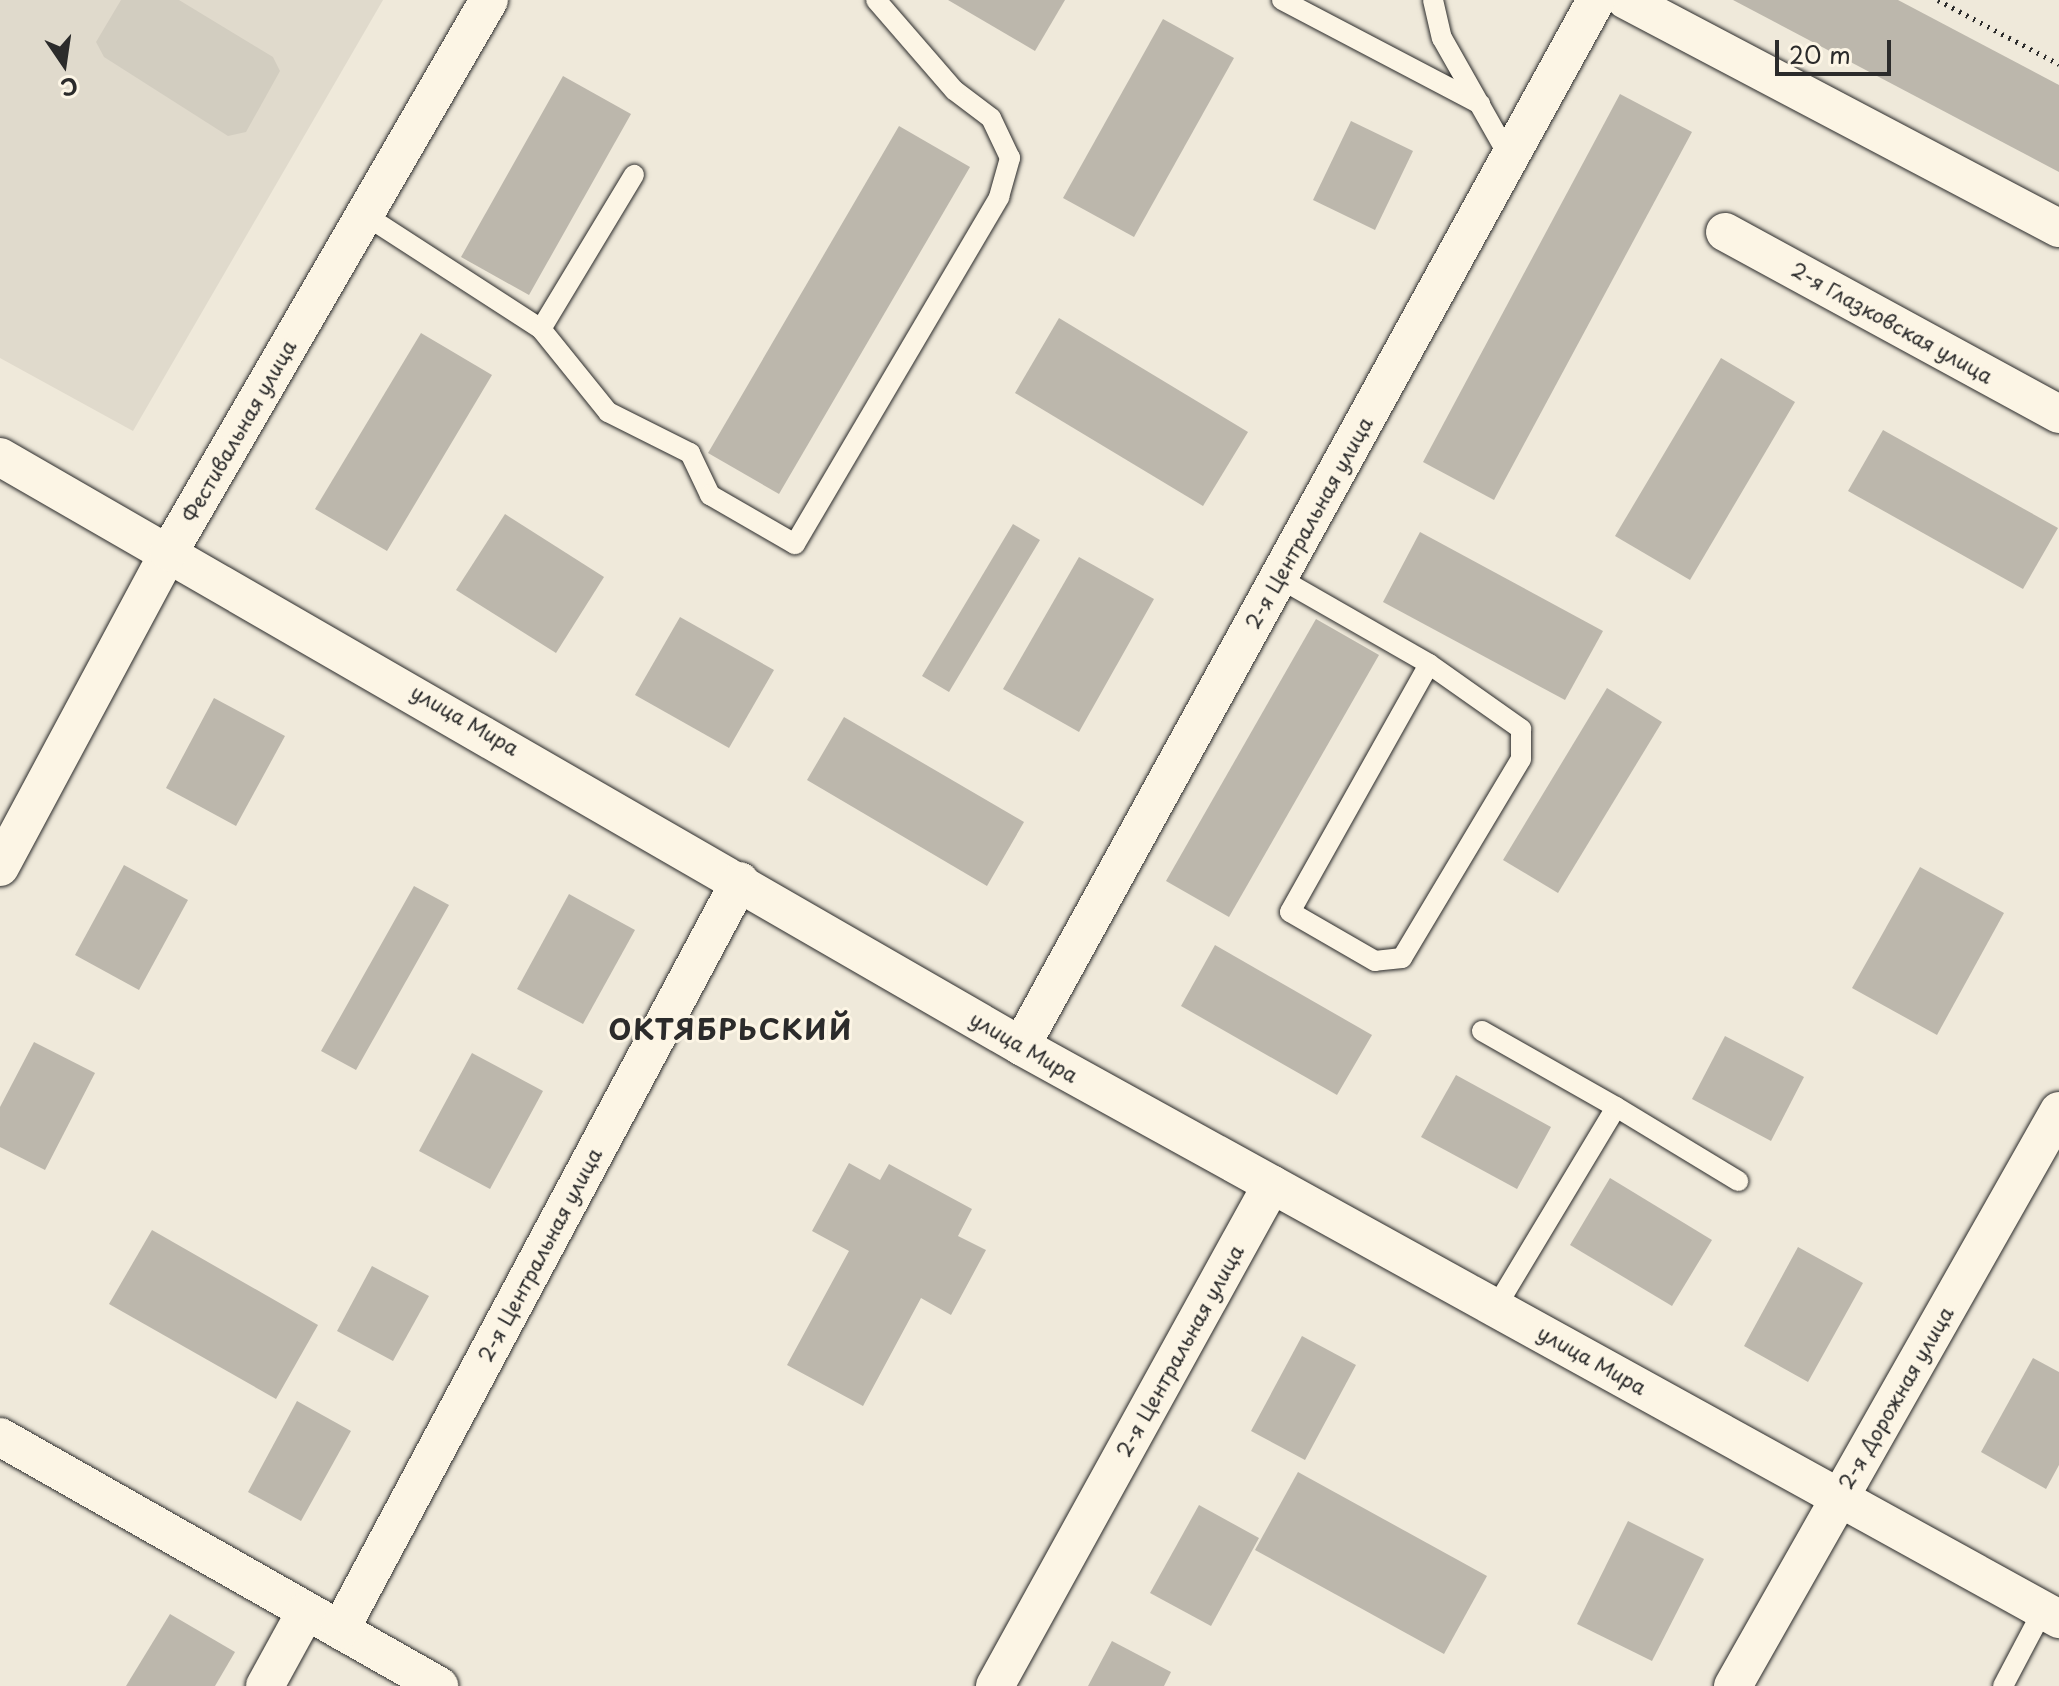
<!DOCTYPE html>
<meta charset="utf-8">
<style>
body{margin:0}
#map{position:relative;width:2059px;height:1686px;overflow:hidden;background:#efe9da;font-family:"Playpen Sans",sans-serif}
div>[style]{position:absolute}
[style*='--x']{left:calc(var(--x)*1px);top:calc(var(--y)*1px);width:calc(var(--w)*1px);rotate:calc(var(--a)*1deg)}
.built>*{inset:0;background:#e0dacc}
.green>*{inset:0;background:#d2cdc0}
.building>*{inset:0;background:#bcb7ac}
.path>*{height:5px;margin-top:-2.5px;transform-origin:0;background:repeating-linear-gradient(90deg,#2b2b2b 0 2px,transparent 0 8px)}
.roads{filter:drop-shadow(0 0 2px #2b2b2b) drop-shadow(0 0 2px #2b2b2b)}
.lane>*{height:20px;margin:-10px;padding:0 10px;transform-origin:10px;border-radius:10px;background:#fcf5e5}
.street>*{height:38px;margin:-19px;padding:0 19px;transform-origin:19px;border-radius:19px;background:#fcf5e5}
span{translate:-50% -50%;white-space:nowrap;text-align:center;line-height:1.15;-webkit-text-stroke:6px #fcf5e5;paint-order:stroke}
.street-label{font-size:20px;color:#2b2b2b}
.district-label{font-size:28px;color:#2b2b2b;font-weight:700;letter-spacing:2px}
.north{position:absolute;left:24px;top:24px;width:80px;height:80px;-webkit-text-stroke:6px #fcf5e5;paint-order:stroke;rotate:167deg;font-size:22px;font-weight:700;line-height:32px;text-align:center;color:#2b2b2b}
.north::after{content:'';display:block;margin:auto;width:28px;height:36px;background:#2b2b2b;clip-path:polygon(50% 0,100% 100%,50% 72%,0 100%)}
.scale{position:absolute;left:1775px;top:40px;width:116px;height:36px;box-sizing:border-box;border:4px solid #2b2b2b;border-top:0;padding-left:10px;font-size:24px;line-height:28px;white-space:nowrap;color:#2b2b2b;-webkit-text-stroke:6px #fcf5e5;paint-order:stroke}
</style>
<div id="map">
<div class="built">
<div style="clip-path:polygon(0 0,383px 0,133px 431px,0 358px)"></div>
</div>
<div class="green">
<div style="clip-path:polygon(121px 0,179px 0,273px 57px,280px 71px,246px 132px,228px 136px,104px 57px,96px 42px)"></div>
</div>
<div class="building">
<div style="clip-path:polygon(948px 0,1065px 0,1035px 51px)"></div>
<div style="clip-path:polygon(1733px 0,1898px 0,2059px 85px,2059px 172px)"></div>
<div style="clip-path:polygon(1163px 19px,1234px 58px,1134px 237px,1063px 198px)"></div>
<div style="clip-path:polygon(563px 76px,631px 114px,529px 295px,461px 257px)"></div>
<div style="clip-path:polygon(1620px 94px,1692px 132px,1494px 500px,1423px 462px)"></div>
<div style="clip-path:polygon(1351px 121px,1413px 151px,1375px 230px,1313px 200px)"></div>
<div style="clip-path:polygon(899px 126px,970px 167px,779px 494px,708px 453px)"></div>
<div style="clip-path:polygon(1059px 318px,1248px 432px,1203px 506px,1015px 393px)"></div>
<div style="clip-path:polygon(421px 333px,492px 375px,387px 551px,315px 509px)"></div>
<div style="clip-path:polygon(1721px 358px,1795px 402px,1690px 580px,1615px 536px)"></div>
<div style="clip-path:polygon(1883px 430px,2058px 528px,2023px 589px,1848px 491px)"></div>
<div style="clip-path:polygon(505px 514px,604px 577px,556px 653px,456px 590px)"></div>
<div style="clip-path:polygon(1013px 524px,1040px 540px,949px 692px,922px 676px)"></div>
<div style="clip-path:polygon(1420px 532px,1603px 631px,1565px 700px,1383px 602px)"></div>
<div style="clip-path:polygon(1079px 557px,1154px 599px,1079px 732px,1003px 689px)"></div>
<div style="clip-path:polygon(680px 617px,774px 670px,729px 748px,635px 695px)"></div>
<div style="clip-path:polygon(1316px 619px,1379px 655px,1229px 917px,1166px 881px)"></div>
<div style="clip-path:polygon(1607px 688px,1662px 722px,1558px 893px,1503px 860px)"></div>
<div style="clip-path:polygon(214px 698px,285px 736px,236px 826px,166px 788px)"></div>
<div style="clip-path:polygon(844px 717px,1024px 822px,987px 886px,807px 780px)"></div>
<div style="clip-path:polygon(124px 865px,188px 900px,139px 990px,75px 955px)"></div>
<div style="clip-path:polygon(1920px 867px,2004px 913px,1937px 1035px,1852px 988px)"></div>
<div style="clip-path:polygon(414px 886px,449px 905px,356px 1070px,321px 1051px)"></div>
<div style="clip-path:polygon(569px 894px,635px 930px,583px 1024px,517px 989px)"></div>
<div style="clip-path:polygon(1215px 945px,1372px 1035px,1337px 1095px,1181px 1006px)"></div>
<div style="clip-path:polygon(1725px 1036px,1804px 1077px,1771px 1141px,1692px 1099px)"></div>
<div style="clip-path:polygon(34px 1042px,95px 1073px,45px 1170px,0 1147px,0 1107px)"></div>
<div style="clip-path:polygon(472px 1053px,543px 1091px,490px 1189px,419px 1151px)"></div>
<div style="clip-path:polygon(1456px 1075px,1551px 1127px,1517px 1189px,1421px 1137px)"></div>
<div style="clip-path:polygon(849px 1163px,880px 1180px,889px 1164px,972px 1209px,958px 1236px,986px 1250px,951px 1315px,921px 1298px,863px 1406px,787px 1365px,849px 1251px,812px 1231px)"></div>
<div style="clip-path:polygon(1610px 1178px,1712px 1240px,1672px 1306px,1570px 1245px)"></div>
<div style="clip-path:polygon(152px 1230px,318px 1325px,276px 1399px,109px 1304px)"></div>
<div style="clip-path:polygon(1798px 1247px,1863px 1283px,1808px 1382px,1744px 1346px)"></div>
<div style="clip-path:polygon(372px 1266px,429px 1296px,393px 1361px,337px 1331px)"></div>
<div style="clip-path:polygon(1302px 1336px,1356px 1365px,1305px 1460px,1251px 1431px)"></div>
<div style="clip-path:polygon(2033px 1358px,2059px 1372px,2059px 1465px,2046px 1489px,1981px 1452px)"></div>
<div style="clip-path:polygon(297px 1401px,351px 1431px,301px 1521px,248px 1492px)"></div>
<div style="clip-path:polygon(1298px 1472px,1487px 1576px,1444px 1654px,1255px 1550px)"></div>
<div style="clip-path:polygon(1199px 1505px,1259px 1538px,1211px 1626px,1150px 1593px)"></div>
<div style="clip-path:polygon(1628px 1521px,1704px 1559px,1652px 1661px,1577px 1624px)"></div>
<div style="clip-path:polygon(170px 1614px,235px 1652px,215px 1686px,126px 1686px)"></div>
<div style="clip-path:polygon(1112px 1641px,1171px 1672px,1164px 1686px,1088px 1686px)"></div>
</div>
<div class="path">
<div style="--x:1938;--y:0;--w:137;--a:27.9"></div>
</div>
<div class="roads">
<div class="lane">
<div style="--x:1282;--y:0;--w:224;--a:27.7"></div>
<div style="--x:1433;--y:0;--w:39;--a:77"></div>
<div style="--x:1442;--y:38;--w:138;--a:60.5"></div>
<div style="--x:365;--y:215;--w:210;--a:32.9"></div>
<div style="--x:541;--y:329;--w:180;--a:-58.9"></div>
<div style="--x:541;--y:329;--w:107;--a:51.1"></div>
<div style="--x:608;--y:412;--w:92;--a:26.6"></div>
<div style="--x:690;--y:453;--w:47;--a:64.5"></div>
<div style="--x:710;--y:495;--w:98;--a:30"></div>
<div style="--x:795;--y:544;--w:403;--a:-59.5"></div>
<div style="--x:999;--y:197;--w:41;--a:-74.2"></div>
<div style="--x:1010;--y:158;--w:44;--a:-115.4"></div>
<div style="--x:991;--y:118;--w:46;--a:-142.9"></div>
<div style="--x:954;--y:90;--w:119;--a:-130.9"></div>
<div style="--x:1279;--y:578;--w:173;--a:29.8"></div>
<div style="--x:1429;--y:664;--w:113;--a:35.2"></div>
<div style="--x:1521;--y:729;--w:30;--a:90"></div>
<div style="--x:1521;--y:759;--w:232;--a:120.9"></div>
<div style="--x:1402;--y:958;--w:27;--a:174"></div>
<div style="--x:1375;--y:961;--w:98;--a:-150"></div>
<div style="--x:1290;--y:912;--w:284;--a:-60.7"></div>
<div style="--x:1482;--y:1031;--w:154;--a:29.6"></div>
<div style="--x:1496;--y:1307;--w:233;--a:-59"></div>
<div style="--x:1616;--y:1107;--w:143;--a:31.2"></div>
<div style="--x:2003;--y:1686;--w:86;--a:-62.2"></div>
</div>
<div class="street">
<div style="--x:1626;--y:0;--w:489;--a:27.8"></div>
<div style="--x:1725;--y:232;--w:380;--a:28.6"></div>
<div style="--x:0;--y:457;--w:1179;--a:29.98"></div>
<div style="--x:1021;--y:1046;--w:1186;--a:28.9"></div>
<div style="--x:0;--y:867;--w:357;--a:-61.8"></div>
<div style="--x:169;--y:552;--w:638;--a:-59.9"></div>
<div style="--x:1021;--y:1046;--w:1194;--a:-61.2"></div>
<div style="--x:0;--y:1437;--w:505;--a:29.56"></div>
<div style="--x:340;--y:1630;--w:849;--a:-61.9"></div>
<div style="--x:265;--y:1686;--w:85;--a:-61.3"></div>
<div style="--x:995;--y:1686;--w:573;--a:-61.11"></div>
<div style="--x:1733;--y:1686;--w:661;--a:-60.45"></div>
</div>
</div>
<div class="street-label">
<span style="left:1892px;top:323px;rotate:29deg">2-я Глазковская улица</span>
<span style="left:239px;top:431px;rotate:-60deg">Фестивальная улица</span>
<span style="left:1309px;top:523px;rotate:-61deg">2-я Центральная улица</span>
<span style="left:465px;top:720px;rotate:30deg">улица Мира</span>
<span style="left:1024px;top:1047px;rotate:30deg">улица Мира</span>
<span style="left:540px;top:1255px;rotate:-62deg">2-я Центральная улица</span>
<span style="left:1180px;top:1351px;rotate:-61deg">2-я Центральная улица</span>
<span style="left:1592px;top:1360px;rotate:29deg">улица Мира</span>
<span style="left:1896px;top:1398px;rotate:-60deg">2-я Дорожная улица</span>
</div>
<div class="district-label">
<span style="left:731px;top:1029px">ОКТЯБРЬСКИЙ</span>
</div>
<div class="north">С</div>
<div class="scale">20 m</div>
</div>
